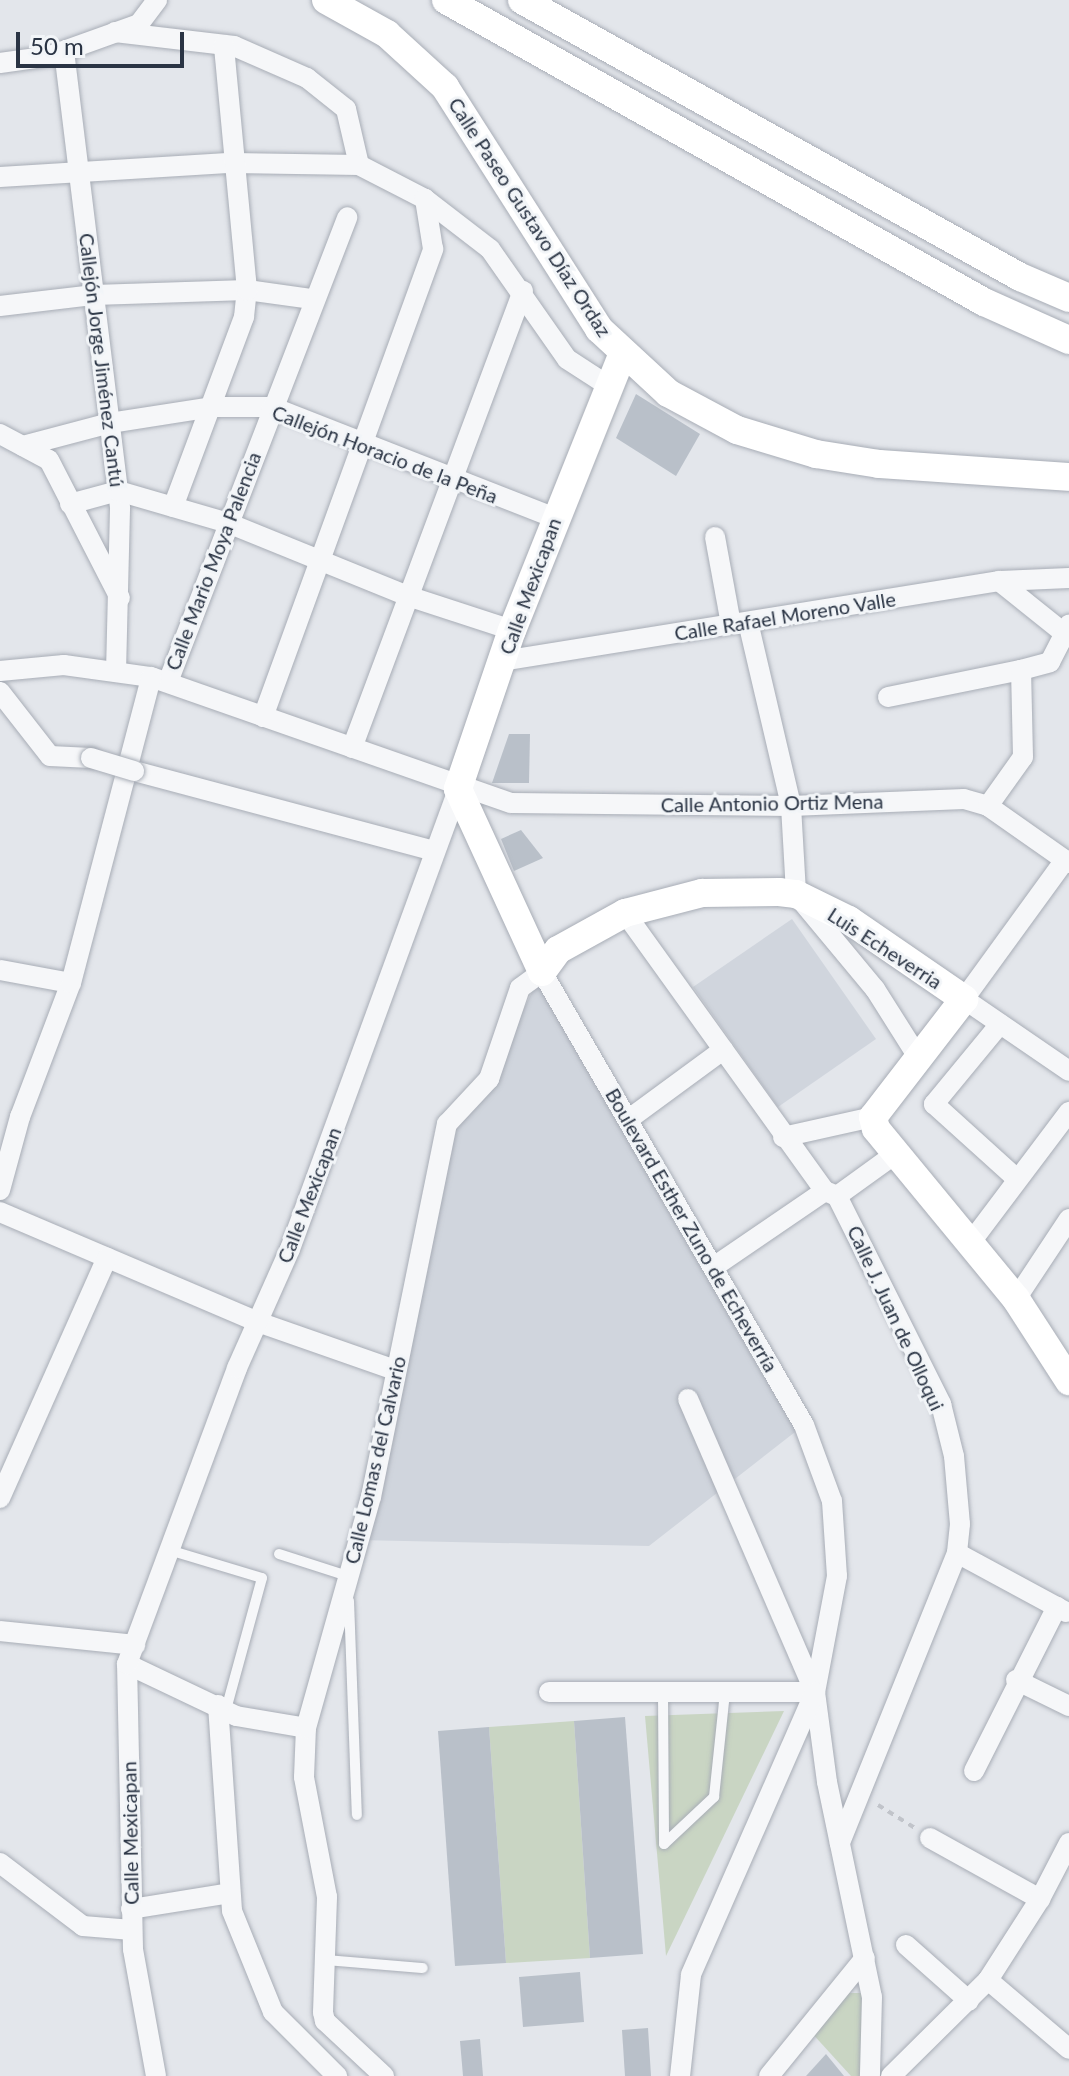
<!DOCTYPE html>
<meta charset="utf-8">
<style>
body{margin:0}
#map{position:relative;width:1069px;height:2076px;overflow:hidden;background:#e3e6eb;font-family:Lato,sans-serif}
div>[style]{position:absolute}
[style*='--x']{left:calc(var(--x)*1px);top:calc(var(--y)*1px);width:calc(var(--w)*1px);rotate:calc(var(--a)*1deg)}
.built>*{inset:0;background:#d0d5dd}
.green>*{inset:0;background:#c9d5c3}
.building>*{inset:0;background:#b9c0c9}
.path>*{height:4px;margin-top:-2px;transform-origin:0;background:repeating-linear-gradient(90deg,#c1c4ca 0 6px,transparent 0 12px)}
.roads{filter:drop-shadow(0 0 2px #a8adb6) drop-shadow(0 0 2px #a8adb6)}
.lane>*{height:10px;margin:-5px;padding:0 5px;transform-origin:5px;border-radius:5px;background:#f6f7f9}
.street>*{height:20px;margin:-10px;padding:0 10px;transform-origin:10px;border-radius:10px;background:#f6f7f9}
.secondary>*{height:28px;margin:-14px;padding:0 14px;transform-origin:14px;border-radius:14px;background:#fff}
.bridges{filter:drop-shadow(0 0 2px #a8adb6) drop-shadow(0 0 2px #a8adb6)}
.street-bridge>*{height:20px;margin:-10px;padding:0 10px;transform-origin:10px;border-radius:10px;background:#f6f7f9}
span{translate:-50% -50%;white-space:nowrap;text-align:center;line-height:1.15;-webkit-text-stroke:6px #f2f5f8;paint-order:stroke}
.street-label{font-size:20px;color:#2a3444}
.scale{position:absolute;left:16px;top:32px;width:168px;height:36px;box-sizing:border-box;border:4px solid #2a3444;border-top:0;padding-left:10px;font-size:24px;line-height:28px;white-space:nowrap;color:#2a3444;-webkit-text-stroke:6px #f2f5f8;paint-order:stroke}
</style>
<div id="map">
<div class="built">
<div style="clip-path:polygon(792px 919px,876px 1039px,778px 1107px,693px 987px)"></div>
<div style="clip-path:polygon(542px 972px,804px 1425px,649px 1546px,358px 1540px,447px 1124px,489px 1079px)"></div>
</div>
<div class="green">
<div style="clip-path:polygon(784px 1711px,666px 1956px,645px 1716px)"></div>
<div style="clip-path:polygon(574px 1721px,590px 1958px,506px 1963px,489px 1727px)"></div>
<div style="clip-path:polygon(841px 1993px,864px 1993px,869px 2076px,851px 2076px,810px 2031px)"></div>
</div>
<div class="building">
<div style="clip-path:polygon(636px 394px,700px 434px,676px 476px,616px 438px)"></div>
<div style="clip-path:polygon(509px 734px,530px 734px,529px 783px,492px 783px)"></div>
<div style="clip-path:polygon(521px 830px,543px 858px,514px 871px,501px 839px)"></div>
<div style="clip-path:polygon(625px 1717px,643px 1954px,590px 1958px,574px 1721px)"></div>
<div style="clip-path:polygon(489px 1727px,506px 1963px,455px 1966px,438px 1731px)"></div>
<div style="clip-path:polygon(580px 1972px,584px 2022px,523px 2027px,519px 1977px)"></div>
<div style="clip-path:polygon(648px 2028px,651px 2076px,625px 2076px,622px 2030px)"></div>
<div style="clip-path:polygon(480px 2039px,483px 2076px,463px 2076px,460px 2041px)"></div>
<div style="clip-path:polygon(826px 2054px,844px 2076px,806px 2076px)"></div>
</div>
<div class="path">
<div style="--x:878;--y:1805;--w:44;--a:31.9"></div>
</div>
<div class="roads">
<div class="lane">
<div style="--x:169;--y:1550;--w:97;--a:16.8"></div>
<div style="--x:262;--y:1578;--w:137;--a:105.3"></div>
<div style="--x:279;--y:1554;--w:72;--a:17.7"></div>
<div style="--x:348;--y:1576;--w:5;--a:90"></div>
<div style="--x:349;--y:1601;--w:214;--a:87.9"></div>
<div style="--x:663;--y:1694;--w:150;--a:89.6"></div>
<div style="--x:664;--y:1844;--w:69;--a:-43.2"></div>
<div style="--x:714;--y:1797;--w:105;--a:-84"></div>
<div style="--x:325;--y:1960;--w:98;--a:4.7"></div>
</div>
<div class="street">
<div style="--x:115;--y:32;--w:120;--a:6.7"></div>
<div style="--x:234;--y:46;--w:80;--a:23.7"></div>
<div style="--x:307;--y:78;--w:50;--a:38.5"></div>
<div style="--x:346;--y:109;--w:57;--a:76.9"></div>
<div style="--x:64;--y:51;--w:461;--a:83"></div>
<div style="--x:120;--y:509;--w:162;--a:91.4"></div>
<div style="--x:0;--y:63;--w:50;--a:-8"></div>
<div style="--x:50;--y:56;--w:95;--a:-19.8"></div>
<div style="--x:139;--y:24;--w:30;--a:-53"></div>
<div style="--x:0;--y:177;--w:232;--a:-3.5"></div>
<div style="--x:232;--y:163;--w:127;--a:0.9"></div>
<div style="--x:359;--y:165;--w:74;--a:27.3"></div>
<div style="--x:425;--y:199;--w:82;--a:37.6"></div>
<div style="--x:490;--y:249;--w:134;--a:55"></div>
<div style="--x:567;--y:359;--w:48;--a:33"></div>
<div style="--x:0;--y:306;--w:95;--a:-6.7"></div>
<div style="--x:94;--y:295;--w:153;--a:-1.9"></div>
<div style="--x:247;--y:290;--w:66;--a:7.9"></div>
<div style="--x:0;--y:434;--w:55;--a:28"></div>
<div style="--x:49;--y:460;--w:155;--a:62.8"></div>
<div style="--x:23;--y:446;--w:90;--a:-14.8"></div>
<div style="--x:110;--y:423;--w:103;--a:-8.9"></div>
<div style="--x:212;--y:407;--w:60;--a:0"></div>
<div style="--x:272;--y:407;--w:304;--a:21.4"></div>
<div style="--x:70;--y:504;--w:50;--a:-15.2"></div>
<div style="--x:118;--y:491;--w:115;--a:16.2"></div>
<div style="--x:228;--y:523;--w:194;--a:22.1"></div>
<div style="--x:408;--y:596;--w:109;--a:18.1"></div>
<div style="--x:173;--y:507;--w:203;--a:-69.5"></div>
<div style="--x:244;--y:317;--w:27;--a:-84"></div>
<div style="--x:247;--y:290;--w:246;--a:-95.4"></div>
<div style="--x:715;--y:537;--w:88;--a:79.6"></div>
<div style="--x:999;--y:581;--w:90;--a:38.7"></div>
<div style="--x:748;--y:622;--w:189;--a:76.8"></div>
<div style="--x:791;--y:806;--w:88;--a:86.7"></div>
<div style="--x:796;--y:894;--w:124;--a:50.3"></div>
<div style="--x:875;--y:989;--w:80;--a:57.7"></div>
<div style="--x:502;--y:661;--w:503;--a:-9.14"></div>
<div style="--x:999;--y:581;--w:70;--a:-2.5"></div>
<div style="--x:0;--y:671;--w:64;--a:-5.4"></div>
<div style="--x:64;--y:665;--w:88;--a:7.9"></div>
<div style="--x:151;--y:677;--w:381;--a:19.3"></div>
<div style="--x:511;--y:803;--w:280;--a:0.6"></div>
<div style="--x:791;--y:806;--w:173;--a:-2.3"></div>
<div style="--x:964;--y:799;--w:25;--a:16"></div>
<div style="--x:988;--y:806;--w:99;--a:35.1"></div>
<div style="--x:168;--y:682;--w:498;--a:-68.9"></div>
<div style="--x:0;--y:692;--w:81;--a:52"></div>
<div style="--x:50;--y:756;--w:41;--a:2.8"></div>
<div style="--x:888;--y:697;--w:136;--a:-11.5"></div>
<div style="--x:263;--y:717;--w:498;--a:-70"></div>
<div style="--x:433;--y:249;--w:51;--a:-99.1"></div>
<div style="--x:352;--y:748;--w:488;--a:-69.5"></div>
<div style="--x:134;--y:771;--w:311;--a:14.9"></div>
<div style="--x:988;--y:806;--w:60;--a:-54.5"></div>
<div style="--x:1023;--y:757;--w:87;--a:-91.3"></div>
<div style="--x:1021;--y:670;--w:30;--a:-15"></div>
<div style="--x:1050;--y:662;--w:42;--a:-62.8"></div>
<div style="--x:1065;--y:860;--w:172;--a:126"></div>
<div style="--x:964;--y:999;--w:127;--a:34.4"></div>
<div style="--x:625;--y:913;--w:342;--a:54.3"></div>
<div style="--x:0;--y:970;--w:72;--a:10.4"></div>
<div style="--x:1000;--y:1024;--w:104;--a:129.5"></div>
<div style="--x:934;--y:1104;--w:112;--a:42.1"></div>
<div style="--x:629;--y:1119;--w:117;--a:-36.3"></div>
<div style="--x:783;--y:1137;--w:92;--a:-12.5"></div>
<div style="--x:0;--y:1190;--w:76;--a:-74.7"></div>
<div style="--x:20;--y:1117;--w:143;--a:-69.2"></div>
<div style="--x:71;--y:983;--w:316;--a:-75.3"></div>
<div style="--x:837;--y:1196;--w:233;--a:63.4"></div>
<div style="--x:941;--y:1404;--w:54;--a:76"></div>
<div style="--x:954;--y:1456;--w:68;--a:85"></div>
<div style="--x:960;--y:1524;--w:29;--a:96"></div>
<div style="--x:957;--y:1553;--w:313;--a:112"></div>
<div style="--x:837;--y:1196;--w:72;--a:-35.9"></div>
<div style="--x:0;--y:1212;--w:280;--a:23.1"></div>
<div style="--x:258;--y:1322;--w:145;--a:19.3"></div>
<div style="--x:971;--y:1242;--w:163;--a:-53"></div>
<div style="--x:715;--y:1266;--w:133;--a:-34.3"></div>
<div style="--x:825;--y:1191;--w:13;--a:23"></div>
<div style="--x:1016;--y:1299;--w:96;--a:-56.5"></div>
<div style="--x:688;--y:1399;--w:319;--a:66.6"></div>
<div style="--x:815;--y:1692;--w:91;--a:82.4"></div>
<div style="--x:827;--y:1782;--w:220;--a:78.2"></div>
<div style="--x:872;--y:1997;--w:79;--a:91.5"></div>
<div style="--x:0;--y:1498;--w:263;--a:-66"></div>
<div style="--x:957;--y:1553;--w:124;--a:28.4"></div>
<div style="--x:0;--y:1631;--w:136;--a:5.9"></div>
<div style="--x:127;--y:1664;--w:121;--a:25.5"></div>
<div style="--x:236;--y:1716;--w:71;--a:9.7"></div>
<div style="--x:1016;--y:1680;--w:59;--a:26.1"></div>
<div style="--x:549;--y:1692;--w:266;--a:0"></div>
<div style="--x:218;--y:1705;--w:206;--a:86.1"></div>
<div style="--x:232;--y:1911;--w:109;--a:67.9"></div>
<div style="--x:273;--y:2012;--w:91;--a:45"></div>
<div style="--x:974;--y:1771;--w:184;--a:-63.2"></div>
<div style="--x:930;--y:1838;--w:126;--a:29"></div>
<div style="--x:0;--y:1863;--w:104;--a:37.2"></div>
<div style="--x:83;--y:1926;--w:49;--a:4.7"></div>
<div style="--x:131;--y:1909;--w:100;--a:-9.2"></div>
<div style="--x:906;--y:1945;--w:84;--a:41.6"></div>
<div style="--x:988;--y:1980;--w:106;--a:40.4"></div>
<div style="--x:156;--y:2076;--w:129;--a:-100.3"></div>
<div style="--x:133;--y:1949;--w:285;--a:-91.2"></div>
<div style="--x:127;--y:1664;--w:316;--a:-69.6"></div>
<div style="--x:237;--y:1368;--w:130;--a:-66"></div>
<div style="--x:290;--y:1249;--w:490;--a:-69.9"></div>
<div style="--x:384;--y:2076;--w:81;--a:-137"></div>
<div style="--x:325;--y:2021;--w:9;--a:-103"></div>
<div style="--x:323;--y:2012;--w:115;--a:-88"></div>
<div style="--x:327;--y:1897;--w:122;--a:-100.9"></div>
<div style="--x:304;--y:1777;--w:49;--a:-87.7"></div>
<div style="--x:306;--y:1728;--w:240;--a:-74.3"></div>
<div style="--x:371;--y:1497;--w:381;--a:-78.5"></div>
<div style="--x:447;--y:1124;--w:62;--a:-47"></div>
<div style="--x:489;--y:1079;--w:96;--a:-71.2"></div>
<div style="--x:520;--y:988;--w:27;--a:-36"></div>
<div style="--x:542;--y:972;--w:523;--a:59.96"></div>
<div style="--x:804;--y:1425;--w:81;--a:69.8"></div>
<div style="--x:832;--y:1501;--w:75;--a:86.2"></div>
<div style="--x:837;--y:1576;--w:118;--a:100.7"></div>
<div style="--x:815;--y:1692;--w:309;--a:113.7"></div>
<div style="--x:691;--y:1975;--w:102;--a:96.2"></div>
<div style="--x:769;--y:2076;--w:152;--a:-50.9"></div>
<div style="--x:891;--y:2076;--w:136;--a:-44.7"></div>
<div style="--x:988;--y:1980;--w:96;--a:-57.3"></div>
<div style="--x:1040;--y:1899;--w:63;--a:-62.6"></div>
</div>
<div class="secondary">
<div style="--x:326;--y:0;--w:70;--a:29.1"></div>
<div style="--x:387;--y:34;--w:79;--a:42.4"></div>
<div style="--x:445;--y:87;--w:287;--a:57.5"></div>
<div style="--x:599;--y:329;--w:94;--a:42.8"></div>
<div style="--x:668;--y:393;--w:78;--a:28.2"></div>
<div style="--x:737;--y:430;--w:83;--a:16.9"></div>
<div style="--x:816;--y:454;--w:64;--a:9"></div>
<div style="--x:879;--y:464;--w:190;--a:3.9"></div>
<div style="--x:446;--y:0;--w:617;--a:29.31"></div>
<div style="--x:984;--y:302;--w:93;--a:24.1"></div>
<div style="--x:522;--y:0;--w:570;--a:29.08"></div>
<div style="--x:1020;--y:277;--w:53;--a:23.2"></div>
<div style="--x:623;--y:353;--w:298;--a:111.8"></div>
<div style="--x:512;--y:630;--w:168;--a:108.8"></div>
<div style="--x:458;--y:789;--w:201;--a:65.3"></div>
<div style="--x:542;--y:972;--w:27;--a:-54"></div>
<div style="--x:558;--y:950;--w:77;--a:-28.9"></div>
<div style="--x:625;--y:913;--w:80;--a:-14.6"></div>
<div style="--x:702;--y:893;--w:77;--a:-0.7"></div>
<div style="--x:779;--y:892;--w:17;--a:7"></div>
<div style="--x:796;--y:894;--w:59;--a:26.1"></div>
<div style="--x:849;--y:920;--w:140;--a:34.5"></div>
<div style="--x:964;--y:999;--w:149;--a:127.6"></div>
<div style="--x:873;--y:1117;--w:12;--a:76"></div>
<div style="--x:876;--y:1129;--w:220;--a:50.5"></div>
<div style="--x:1016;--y:1299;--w:98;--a:57.1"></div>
</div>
</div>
<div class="bridges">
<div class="street-bridge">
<div style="--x:91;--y:758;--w:45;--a:16.8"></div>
</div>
</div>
<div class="street-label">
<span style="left:530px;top:217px;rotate:57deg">Calle Paseo Gustavo Díaz Ordaz</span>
<span style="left:102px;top:360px;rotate:83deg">Callejón Jorge Jiménez Cantú</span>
<span style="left:385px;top:454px;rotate:21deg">Callejón Horacio de la Peña</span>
<span style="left:213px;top:561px;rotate:-69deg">Calle Mario Moya Palencia</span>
<span style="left:530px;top:586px;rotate:-70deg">Calle Mexicapan</span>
<span style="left:785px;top:616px;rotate:-9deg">Calle Rafael Moreno Valle</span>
<span style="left:772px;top:803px;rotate:-1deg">Calle Antonio Ortiz Mena</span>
<span style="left:885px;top:948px;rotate:33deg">Luis Echeverria</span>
<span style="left:309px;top:1195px;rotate:-69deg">Calle Mexicapan</span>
<span style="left:692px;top:1230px;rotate:60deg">Boulevard Esther Zuno de Echeverría</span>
<span style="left:896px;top:1318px;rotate:65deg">Calle J. Juan de Olloqui</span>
<span style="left:375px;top:1460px;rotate:-77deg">Calle Lomas del Calvario</span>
<span style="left:130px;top:1833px;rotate:-91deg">Calle Mexicapan</span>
</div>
<div class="scale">50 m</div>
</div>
